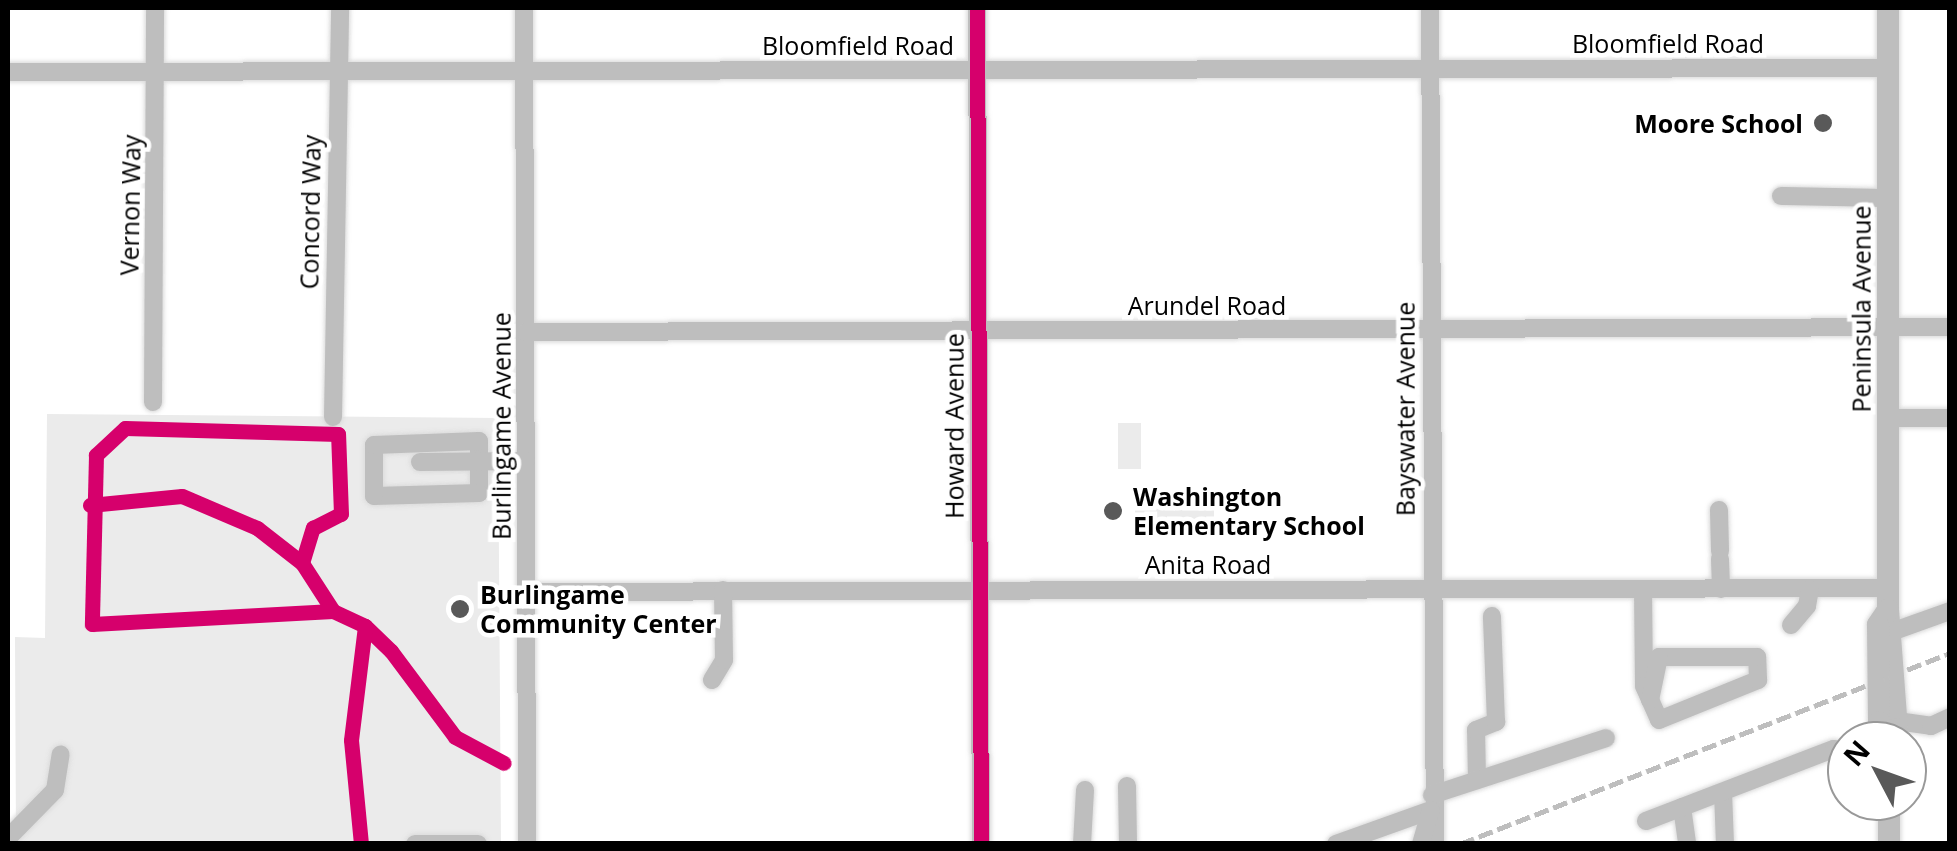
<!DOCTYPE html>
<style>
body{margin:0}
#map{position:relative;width:1957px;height:851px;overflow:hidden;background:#fff;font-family:"Open Sans",sans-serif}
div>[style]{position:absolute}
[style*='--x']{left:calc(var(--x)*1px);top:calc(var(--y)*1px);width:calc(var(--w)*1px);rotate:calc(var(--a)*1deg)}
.green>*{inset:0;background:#ebebeb}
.roads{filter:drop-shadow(0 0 2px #dbdbdb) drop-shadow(0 0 2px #dbdbdb)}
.minor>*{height:18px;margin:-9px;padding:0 9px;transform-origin:9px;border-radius:9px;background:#bebebe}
.major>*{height:22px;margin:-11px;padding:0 11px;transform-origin:11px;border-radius:11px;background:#bebebe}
.rail>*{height:5px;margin-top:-2.5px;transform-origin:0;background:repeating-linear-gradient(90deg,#bebebe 0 15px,transparent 0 20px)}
.cycleway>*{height:15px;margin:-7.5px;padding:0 7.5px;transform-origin:7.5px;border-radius:7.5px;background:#d6006c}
.dots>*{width:28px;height:28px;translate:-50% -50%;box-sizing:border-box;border:5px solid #fff;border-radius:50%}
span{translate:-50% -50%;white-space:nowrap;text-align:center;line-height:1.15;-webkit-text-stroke:9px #fff;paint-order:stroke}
.street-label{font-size:25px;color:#000}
.poi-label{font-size:25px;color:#000;font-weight:700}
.right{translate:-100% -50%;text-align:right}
.left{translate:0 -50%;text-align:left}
.frame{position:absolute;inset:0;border:10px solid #000;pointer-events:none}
.north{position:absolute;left:1827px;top:721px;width:100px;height:100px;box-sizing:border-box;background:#fff;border:2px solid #999;border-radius:50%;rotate:311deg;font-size:28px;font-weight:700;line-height:40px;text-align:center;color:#000}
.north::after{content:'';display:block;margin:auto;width:35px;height:45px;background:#595959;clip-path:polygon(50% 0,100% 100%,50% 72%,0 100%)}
</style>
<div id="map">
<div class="green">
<div style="clip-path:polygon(47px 414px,498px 418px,501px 843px,16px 843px,15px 637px,45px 638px)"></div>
<div style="clip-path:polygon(1118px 423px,1141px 423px,1141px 469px,1118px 469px)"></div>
<div style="clip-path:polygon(1135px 492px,1214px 492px,1214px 527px,1135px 528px)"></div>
</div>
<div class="roads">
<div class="minor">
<div style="--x:524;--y:8;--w:836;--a:89.79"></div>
<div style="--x:977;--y:8;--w:836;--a:89.73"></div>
<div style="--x:1430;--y:8;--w:836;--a:89.66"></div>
<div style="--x:8;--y:72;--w:1880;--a:-0.12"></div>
<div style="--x:1781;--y:196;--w:107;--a:1.1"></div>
<div style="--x:526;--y:332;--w:1424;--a:-0.2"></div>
<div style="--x:153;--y:402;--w:394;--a:-89.7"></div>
<div style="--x:333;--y:417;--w:409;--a:-89"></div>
<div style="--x:1888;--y:418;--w:62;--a:0"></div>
<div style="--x:479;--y:441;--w:52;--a:90"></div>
<div style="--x:479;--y:493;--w:105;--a:178.4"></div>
<div style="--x:374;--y:496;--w:51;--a:-90"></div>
<div style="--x:374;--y:445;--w:105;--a:-2.2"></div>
<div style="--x:420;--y:462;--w:106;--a:-0.5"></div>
<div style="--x:1719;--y:510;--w:41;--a:88.6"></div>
<div style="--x:1720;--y:559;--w:30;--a:88"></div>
<div style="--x:1643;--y:589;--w:97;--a:89.4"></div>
<div style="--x:1644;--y:686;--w:37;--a:66"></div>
<div style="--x:1659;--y:720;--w:107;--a:-22"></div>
<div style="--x:1758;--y:680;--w:23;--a:-92"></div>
<div style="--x:1757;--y:657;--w:98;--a:180"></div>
<div style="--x:1659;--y:657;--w:44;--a:101.8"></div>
<div style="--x:528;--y:592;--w:1360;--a:-0.17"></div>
<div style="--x:1791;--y:625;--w:25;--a:-50"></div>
<div style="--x:1807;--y:606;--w:17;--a:-80"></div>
<div style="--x:1894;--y:631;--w:59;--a:-19.7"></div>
<div style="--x:712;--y:680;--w:23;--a:-59"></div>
<div style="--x:724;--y:660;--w:70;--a:-90.8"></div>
<div style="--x:1897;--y:721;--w:34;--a:8"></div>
<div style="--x:1931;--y:726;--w:21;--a:-25"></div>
<div style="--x:1477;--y:780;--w:50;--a:-91.1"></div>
<div style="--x:1476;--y:730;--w:22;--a:-22"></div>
<div style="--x:1496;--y:722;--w:106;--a:-92.2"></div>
<div style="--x:1127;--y:786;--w:58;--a:89"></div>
<div style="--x:1723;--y:792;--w:52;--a:87.8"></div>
<div style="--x:1432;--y:795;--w:183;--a:-18.1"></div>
<div style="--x:1682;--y:807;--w:37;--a:82"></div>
<div style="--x:1646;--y:821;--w:201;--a:-21"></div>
<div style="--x:1834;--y:749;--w:13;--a:13"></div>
<div style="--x:8;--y:838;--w:67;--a:-45.6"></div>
<div style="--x:55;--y:790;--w:36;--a:-81"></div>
<div style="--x:415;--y:844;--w:63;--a:0"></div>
<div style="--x:1082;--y:844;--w:54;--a:-86.8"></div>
<div style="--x:1336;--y:844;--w:101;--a:-19.7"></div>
<div style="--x:1421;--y:844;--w:35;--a:-74"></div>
</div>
<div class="major">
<div style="--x:1888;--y:8;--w:602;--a:90"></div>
<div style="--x:1888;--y:610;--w:119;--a:85.7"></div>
<div style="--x:1897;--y:729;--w:13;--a:117"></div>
<div style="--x:1888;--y:610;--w:18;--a:124"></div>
<div style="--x:1878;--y:625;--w:97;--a:89.4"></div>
<div style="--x:1879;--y:722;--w:21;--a:65"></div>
<div style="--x:1889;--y:844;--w:43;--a:-90"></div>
</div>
</div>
<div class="rail">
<div style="--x:1460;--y:844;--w:526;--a:-21.3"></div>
</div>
<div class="cycleway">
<div style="--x:977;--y:8;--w:836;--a:89.73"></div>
<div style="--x:90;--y:505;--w:92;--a:-5.6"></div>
<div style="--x:182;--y:496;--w:82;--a:23.1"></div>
<div style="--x:257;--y:528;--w:57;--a:37.9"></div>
<div style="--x:302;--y:563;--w:57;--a:57.1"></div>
<div style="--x:333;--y:611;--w:35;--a:25"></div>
<div style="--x:365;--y:626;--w:36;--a:44"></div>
<div style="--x:391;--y:651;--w:107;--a:53.3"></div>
<div style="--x:455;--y:737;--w:55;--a:28"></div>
<div style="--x:302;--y:563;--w:37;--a:-73"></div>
<div style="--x:313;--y:528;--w:31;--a:-27"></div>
<div style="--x:341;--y:514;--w:80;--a:-92.1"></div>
<div style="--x:338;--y:434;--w:213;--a:-178.4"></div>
<div style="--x:125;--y:428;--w:40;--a:137"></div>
<div style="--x:96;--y:455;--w:169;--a:91.4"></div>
<div style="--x:92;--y:624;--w:241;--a:-3.1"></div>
<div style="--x:361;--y:844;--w:104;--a:-95.5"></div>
<div style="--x:351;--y:740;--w:115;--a:-83"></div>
</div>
<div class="dots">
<div style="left:1823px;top:123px;background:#595959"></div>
<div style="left:1113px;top:511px;background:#595959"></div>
<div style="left:460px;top:609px;background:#595959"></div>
</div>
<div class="street-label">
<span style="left:1668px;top:43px">Bloomfield Road</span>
<span style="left:858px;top:45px">Bloomfield Road</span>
<span style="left:130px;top:205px;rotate:-89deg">Vernon Way</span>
<span style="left:310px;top:212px;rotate:-89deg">Concord Way</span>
<span style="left:1207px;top:305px">Arundel Road</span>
<span style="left:1861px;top:309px;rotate:-90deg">Peninsula Avenue</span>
<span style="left:1405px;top:409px;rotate:-90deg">Bayswater Avenue</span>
<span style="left:501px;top:426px;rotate:-90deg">Burlingame Avenue</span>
<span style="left:954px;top:426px;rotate:-90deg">Howard Avenue</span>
<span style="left:1208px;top:564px">Anita Road</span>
</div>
<div class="poi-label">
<span class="right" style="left:1803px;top:123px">Moore School</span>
<span class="left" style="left:1133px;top:511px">Washington<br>Elementary School</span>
<span class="left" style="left:480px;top:609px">Burlingame<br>Community Center</span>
</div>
<div class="frame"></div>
<div class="north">N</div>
</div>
